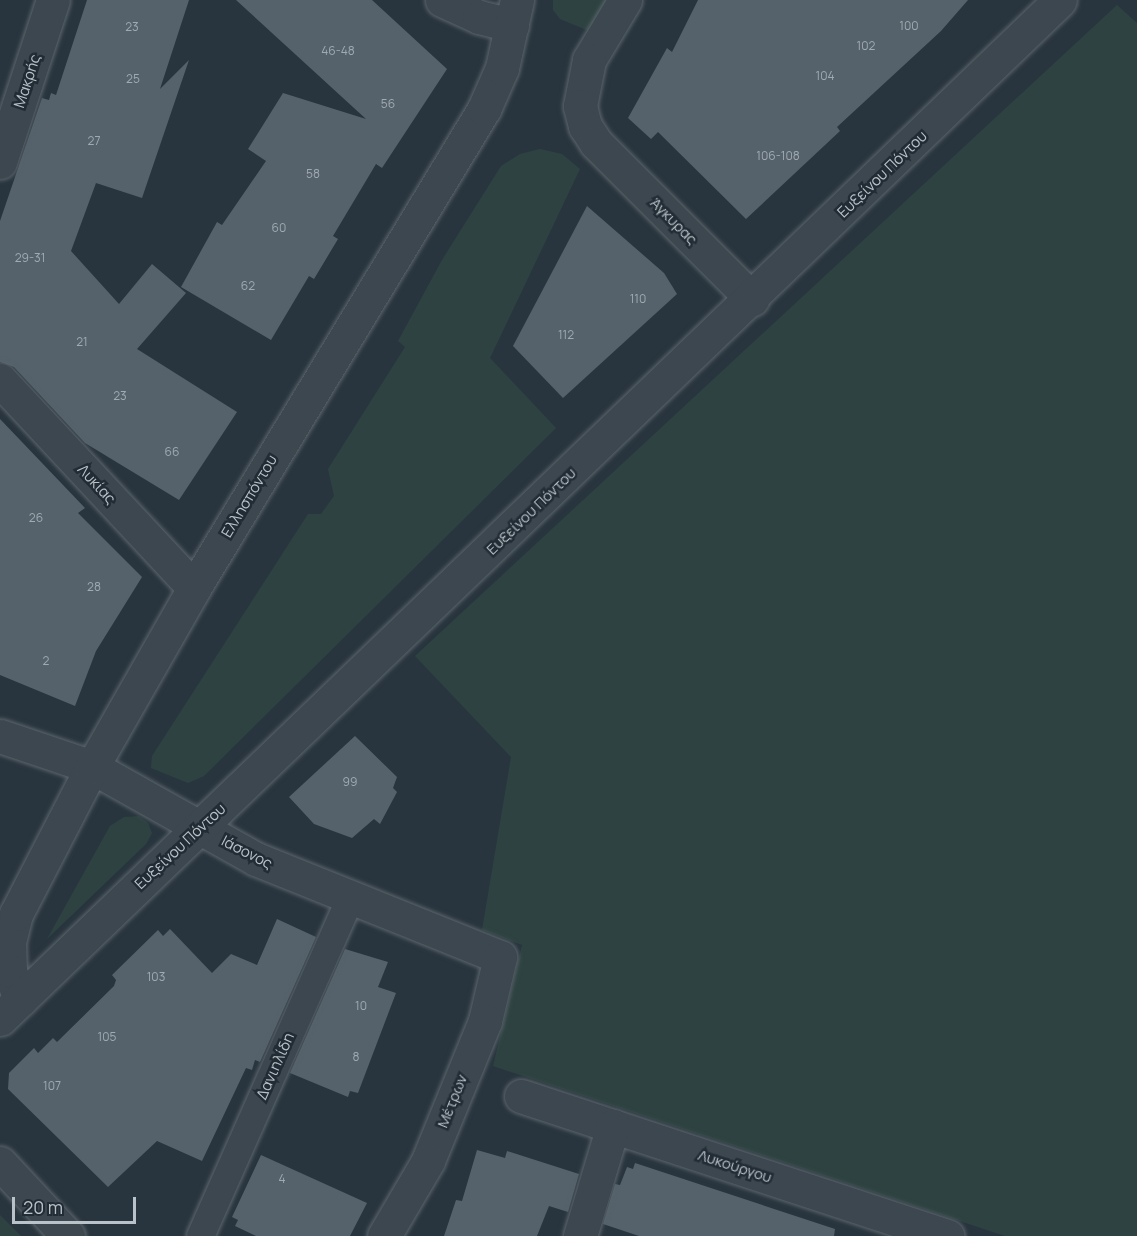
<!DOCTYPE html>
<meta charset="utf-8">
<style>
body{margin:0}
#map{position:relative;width:1137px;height:1236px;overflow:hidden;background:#29353e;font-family:Manrope,sans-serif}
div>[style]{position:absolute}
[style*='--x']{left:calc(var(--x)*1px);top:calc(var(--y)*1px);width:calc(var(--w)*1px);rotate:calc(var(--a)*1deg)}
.green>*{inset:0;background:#2e4341}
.building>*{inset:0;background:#55626b}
.roads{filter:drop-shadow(0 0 2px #5b656c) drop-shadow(0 0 2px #5b656c)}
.pedestrian>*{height:27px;margin:-13.5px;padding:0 13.5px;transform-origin:13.5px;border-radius:13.5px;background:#3d474f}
.minor>*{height:33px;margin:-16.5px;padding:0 16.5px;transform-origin:16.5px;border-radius:16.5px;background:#3d474f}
.tertiary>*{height:33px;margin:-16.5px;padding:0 16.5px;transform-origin:16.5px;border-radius:16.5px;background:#3d474f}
span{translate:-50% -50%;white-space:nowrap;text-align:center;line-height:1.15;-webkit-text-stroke:5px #222c34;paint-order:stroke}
.number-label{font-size:12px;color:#a1aab2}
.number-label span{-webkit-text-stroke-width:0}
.street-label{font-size:15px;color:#bac2c9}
.scale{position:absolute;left:12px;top:1197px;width:124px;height:27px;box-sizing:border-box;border:3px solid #bac2c9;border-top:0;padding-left:8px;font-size:18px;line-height:21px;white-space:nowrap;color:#bac2c9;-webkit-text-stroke:4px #222c34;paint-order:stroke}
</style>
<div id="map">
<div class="green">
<div style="clip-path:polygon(553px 0,612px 0,589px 31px,560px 19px,553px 10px)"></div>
<div style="clip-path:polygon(1117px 5px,1137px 23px,1137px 1236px,1005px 1236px,493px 1066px,522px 945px,482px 930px,511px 757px,415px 656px)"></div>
<div style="clip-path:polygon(540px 149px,562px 154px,580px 169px,490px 358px,556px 428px,204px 776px,188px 783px,151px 768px,152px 756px,308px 514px,321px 514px,334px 496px,328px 469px,405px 347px,398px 341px,442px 260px,501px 166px,520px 154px)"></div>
<div style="clip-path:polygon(139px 816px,148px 823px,152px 833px,146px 844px,47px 939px,110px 826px,124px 817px)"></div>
<div style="clip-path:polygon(0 1215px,21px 1236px,0 1236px)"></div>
</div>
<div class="building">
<div style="clip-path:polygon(87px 0,189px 0,160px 89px,189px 60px,142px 198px,96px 183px,71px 251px,119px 304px,152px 264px,186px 293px,137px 349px,237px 412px,179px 500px,85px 443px,14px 367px,0 362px,0 221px,42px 98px,49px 100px,51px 93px,56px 95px)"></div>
<div style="clip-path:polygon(236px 0,372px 0,447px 69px,382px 168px,376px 164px,333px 236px,338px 239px,314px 279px,309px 276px,271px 340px,181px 287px,217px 222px,222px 225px,266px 161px,248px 149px,283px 93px,366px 119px)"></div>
<div style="clip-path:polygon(698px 0,968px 0,941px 31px,837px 127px,840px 131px,746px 219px,658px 132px,651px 139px,628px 118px,667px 48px,672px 52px)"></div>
<div style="clip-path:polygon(587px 206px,664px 273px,677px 294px,563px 398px,513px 346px)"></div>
<div style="clip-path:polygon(0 419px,85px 508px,78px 513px,142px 577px,96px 651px,75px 706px,0 675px)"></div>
<div style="clip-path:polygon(355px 736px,397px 777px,393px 788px,397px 792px,380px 824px,374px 819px,352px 838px,314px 824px,289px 797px)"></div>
<div style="clip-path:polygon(277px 919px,316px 937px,260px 1062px,255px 1060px,252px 1070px,246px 1068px,202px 1161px,157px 1141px,108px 1187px,8px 1089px,9px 1073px,34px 1048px,38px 1053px,53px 1038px,57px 1042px,114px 986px,116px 980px,112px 975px,158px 930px,163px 936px,170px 929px,212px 973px,231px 954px,257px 965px)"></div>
<div style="clip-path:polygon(345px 949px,388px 962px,378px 987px,396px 993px,358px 1093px,350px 1091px,348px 1097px,290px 1073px)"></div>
<div style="clip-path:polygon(477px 1150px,505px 1158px,507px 1151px,579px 1174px,568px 1212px,549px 1206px,537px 1236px,444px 1236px,456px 1200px,462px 1201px)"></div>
<div style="clip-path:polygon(261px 1155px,367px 1203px,350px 1236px,256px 1236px,235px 1226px,238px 1220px,232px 1217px)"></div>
<div style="clip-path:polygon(635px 1163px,835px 1229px,834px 1236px,639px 1236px,603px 1224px,615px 1184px,620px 1185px,627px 1167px,633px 1169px)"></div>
</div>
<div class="roads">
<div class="pedestrian">
<div style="--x:200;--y:1236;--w:372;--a:-66.1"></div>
</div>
<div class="minor">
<div style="--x:442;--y:0;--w:41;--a:24.7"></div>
<div style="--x:479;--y:17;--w:34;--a:14"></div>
<div style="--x:625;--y:0;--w:70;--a:121"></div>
<div style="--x:589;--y:60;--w:47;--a:101.1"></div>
<div style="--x:580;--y:106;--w:21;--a:76"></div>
<div style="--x:585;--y:126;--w:20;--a:57"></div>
<div style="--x:596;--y:143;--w:221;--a:45"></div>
<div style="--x:0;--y:162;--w:170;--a:-71.9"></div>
<div style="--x:0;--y:380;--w:284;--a:47"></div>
<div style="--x:0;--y:736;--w:97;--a:18.6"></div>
<div style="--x:92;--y:767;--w:188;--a:29.3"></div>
<div style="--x:256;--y:859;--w:263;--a:21.9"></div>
<div style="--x:500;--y:957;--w:66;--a:103.2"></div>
<div style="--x:485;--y:1021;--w:151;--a:112.2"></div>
<div style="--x:428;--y:1161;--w:87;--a:120.4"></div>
<div style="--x:20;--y:1000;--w:31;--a:-109"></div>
<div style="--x:10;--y:971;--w:29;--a:-92"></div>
<div style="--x:9;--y:942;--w:29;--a:-76"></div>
<div style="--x:16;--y:914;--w:165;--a:-62.7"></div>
<div style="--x:92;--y:767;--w:206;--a:-60.3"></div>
<div style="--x:194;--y:588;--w:560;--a:-58.81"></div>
<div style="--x:484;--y:109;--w:45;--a:-66.3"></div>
<div style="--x:502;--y:68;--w:70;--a:-77.6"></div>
<div style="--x:521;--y:1096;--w:449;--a:18.2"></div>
<div style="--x:0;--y:1163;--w:100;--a:47"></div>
<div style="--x:580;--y:1236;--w:115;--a:-73.3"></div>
</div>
<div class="tertiary">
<div style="--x:0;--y:1019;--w:1470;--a:-43.87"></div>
</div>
</div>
<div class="number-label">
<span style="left:909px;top:26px">100</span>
<span style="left:132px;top:27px">23</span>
<span style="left:866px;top:46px">102</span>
<span style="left:338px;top:51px">46-48</span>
<span style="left:825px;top:76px">104</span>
<span style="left:133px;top:79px">25</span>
<span style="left:388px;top:104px">56</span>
<span style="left:94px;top:141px">27</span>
<span style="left:778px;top:156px">106-108</span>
<span style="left:313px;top:174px">58</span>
<span style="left:279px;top:228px">60</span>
<span style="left:30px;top:258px">29-31</span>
<span style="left:248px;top:286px">62</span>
<span style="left:638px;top:299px">110</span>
<span style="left:566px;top:335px">112</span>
<span style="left:82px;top:342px">21</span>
<span style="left:120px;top:396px">23</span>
<span style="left:172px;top:452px">66</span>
<span style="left:36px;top:518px">26</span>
<span style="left:94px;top:587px">28</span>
<span style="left:46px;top:661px">2</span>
<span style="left:350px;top:782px">99</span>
<span style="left:156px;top:977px">103</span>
<span style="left:361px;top:1006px">10</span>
<span style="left:107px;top:1037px">105</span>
<span style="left:356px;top:1057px">8</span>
<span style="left:52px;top:1086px">107</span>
<span style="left:282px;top:1179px">4</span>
</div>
<div class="street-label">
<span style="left:27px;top:81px;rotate:-72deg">Μακρής</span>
<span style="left:882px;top:174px;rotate:-44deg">Ευξείνου Πόντου</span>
<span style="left:674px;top:221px;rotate:45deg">Άγκυρας</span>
<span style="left:97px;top:484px;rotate:47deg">Λυκίας</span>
<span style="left:249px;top:496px;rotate:-59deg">Ελλησπόντου</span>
<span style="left:531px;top:511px;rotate:-44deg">Ευξείνου Πόντου</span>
<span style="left:180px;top:846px;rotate:-43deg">Ευξείνου Πόντου</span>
<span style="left:247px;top:852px;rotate:27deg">Ιάσονος</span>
<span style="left:275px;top:1066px;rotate:-66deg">Δανιηλίδη</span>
<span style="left:452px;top:1101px;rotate:-68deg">Μέτρων</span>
<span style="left:735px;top:1166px;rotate:18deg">Λυκούργου</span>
</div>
<div class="scale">20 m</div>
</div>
